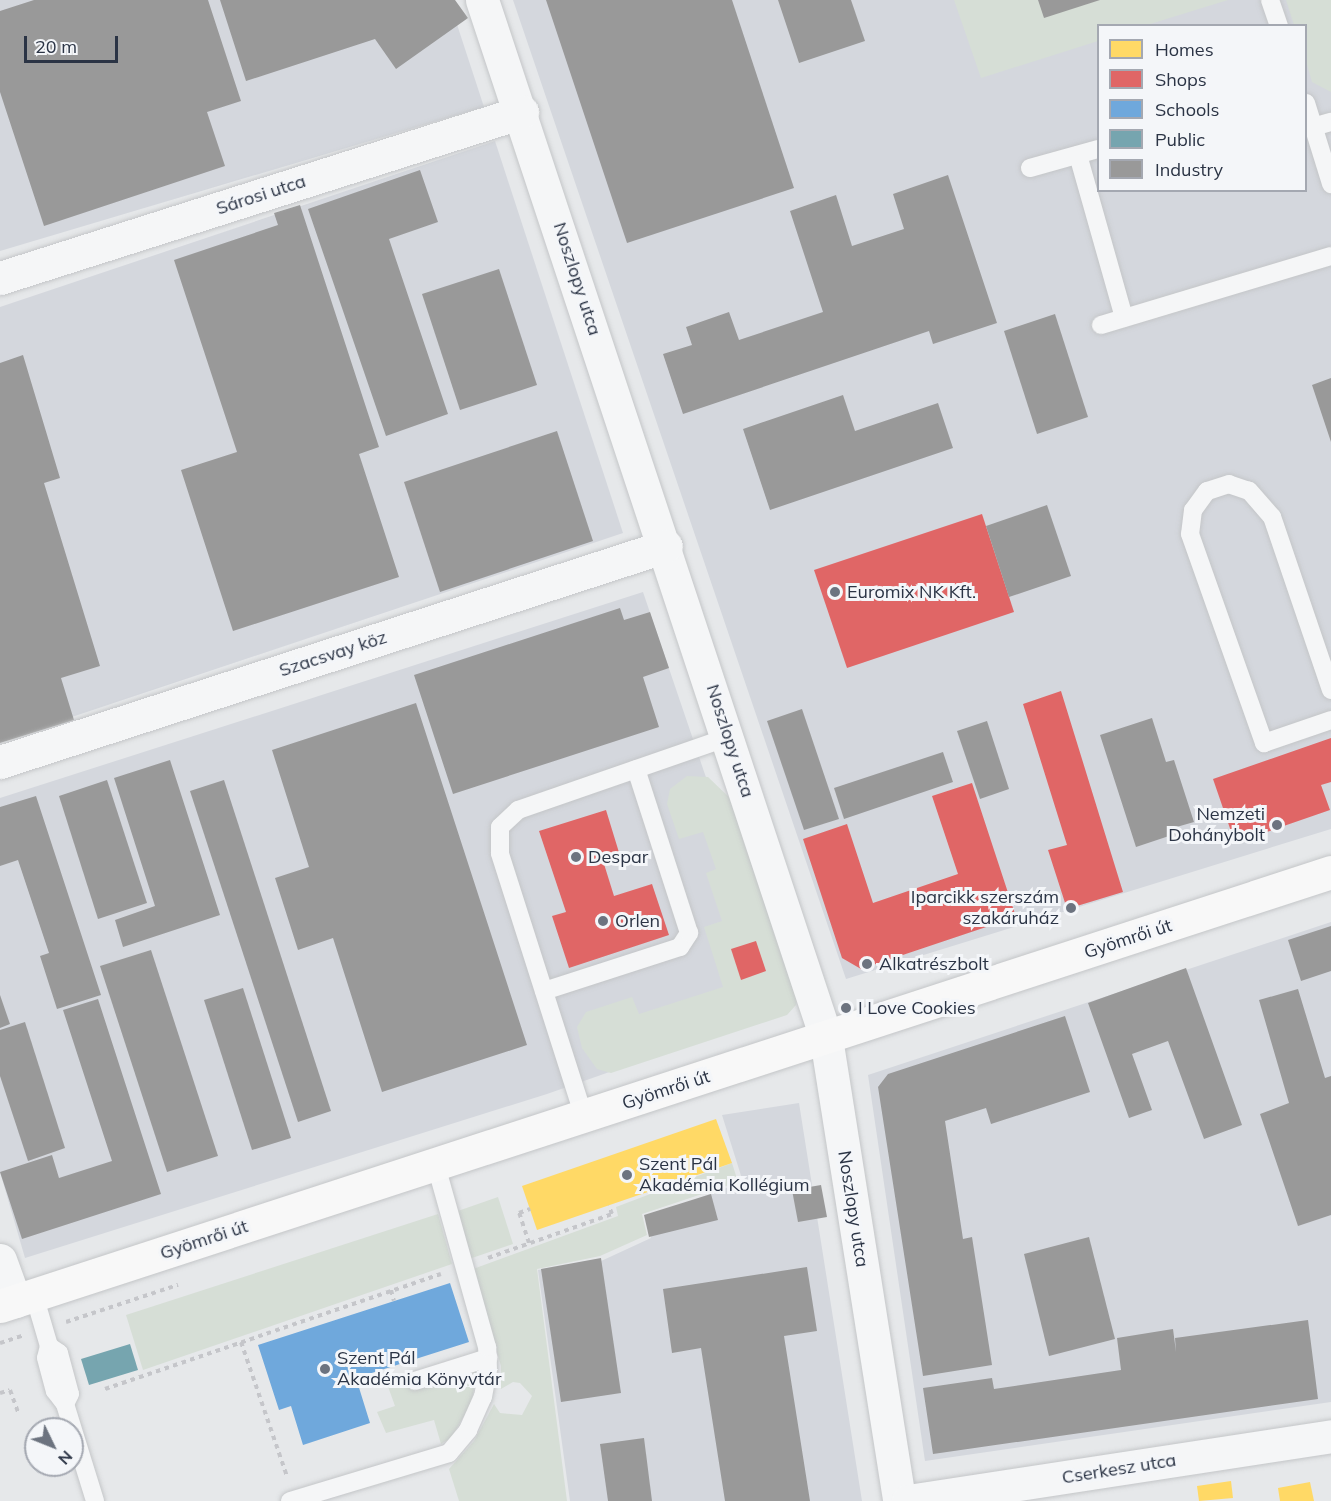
<!DOCTYPE html>
<meta charset="utf-8">
<style>
body{margin:0}
#map{position:relative;width:1331px;height:1501px;overflow:hidden;background:#e6e8ea;font-family:Mulish,sans-serif}
div>[style]{position:absolute}
[style*='--x']{left:calc(var(--x)*1px);top:calc(var(--y)*1px);width:calc(var(--w)*1px);rotate:calc(var(--a)*1deg)}
.built>*{inset:0;background:#d4d7dd}
.green>*{inset:0;background:#d6ded6}
.homes>*{inset:0;background:#ffd966}
.shops>*{inset:0;background:#e06666}
.schools>*{inset:0;background:#6fa8dc}
.public>*{inset:0;background:#76a5af}
.industry>*{inset:0;background:#999}
.path>*{height:4px;margin-top:-2px;transform-origin:0;background:repeating-linear-gradient(90deg,#c5c6ca 0 4.5px,transparent 0 9px)}
.roads{filter:drop-shadow(0 0 2px #c4c6c8) drop-shadow(0 0 2px #c4c6c8)}
.lane>*{height:18px;margin:-9px;padding:0 9px;transform-origin:9px;border-radius:9px;background:#f5f6f7}
.street>*{height:33px;margin:-16.5px;padding:0 16.5px;transform-origin:16.5px;border-radius:16.5px;background:#f5f6f7}
.secondary>*{height:33px;margin:-16.5px;padding:0 16.5px;transform-origin:16.5px;border-radius:16.5px;background:#f8f8f8}
.dots>*{width:16px;height:16px;translate:-50% -50%;box-sizing:border-box;border:3px solid #f4f6f9;border-radius:50%}
span{translate:-50% -50%;white-space:nowrap;text-align:center;line-height:1.15;-webkit-text-stroke:6px #f4f6f9;paint-order:stroke}
.street-label{font-size:18px;color:#2b3445}
.poi-label{font-size:18px;color:#2b3445}
.left{translate:0 -50%;text-align:left}
.right{translate:-100% -50%;text-align:right}
.legend{position:absolute;left:1097px;top:24px;width:210px;height:168px;box-sizing:border-box;background:#f4f6f9;border:2px solid #a4a8b1;margin:0;padding:8px 10px;list-style:none;font-size:18px;color:#2b3445}
.legend li{display:flex;align-items:center;gap:12px;height:30px}
.legend b{width:30px;border:2px solid #a4a8b1}
.north{position:absolute;left:24px;top:1417px;width:60px;height:60px;box-sizing:border-box;background:#f4f6f9;border:2px solid #a4a8b1;border-radius:50%;rotate:133deg;font-size:16px;font-weight:700;line-height:24px;text-align:center;color:#2b3445}
.north::after{content:'';display:block;margin:auto;width:21px;height:27px;background:#6c737f;clip-path:polygon(50% 0,100% 100%,50% 72%,0 100%)}
.scale{position:absolute;left:24px;top:36px;width:94px;height:27px;box-sizing:border-box;border:3px solid #2b3445;border-top:0;padding-left:8px;font-size:18px;line-height:21px;white-space:nowrap;color:#2b3445;-webkit-text-stroke:4px #f4f6f9;paint-order:stroke}
</style>
<div id="map">
<div class="built">
<div style="clip-path:polygon(0 0,449px 0,484px 107px,0 251px)"></div>
<div style="clip-path:polygon(evenodd,513px 0,1331px 0,1331px 829px,846px 979px,513px 0,1098px 26px,1306px 26px,1306px 190px,1098px 190px,1098px 26px)"></div>
<div style="clip-path:polygon(495px 141px,623px 533px,0 741px,0 307px)"></div>
<div style="clip-path:polygon(643px 592px,785px 1010px,547px 1094px,25px 1258px,0 1172px,0 798px)"></div>
<div style="clip-path:polygon(1331px 922px,1331px 1402px,925px 1461px,868px 1075px)"></div>
<div style="clip-path:polygon(799px 1103px,862px 1501px,570px 1501px,538px 1270px,599px 1262px,651px 1238px,647px 1217px,743px 1182px,722px 1115px)"></div>
</div>
<div class="green">
<div style="clip-path:polygon(954px 0,1228px 0,1147px 25px,1098px 26px,1098px 41px,981px 78px)"></div>
<div style="clip-path:polygon(1286px 0,1331px 0,1331px 92px,1312px 82px,1306px 61px,1306px 26px,1294px 25px)"></div>
<div style="clip-path:polygon(687px 776px,708px 777px,733px 801px,798px 995px,796px 1005px,787px 1015px,611px 1073px,597px 1069px,582px 1048px,577px 1027px,586px 1012px,632px 997px,639px 1014px,723px 987px,704px 927px,722px 921px,706px 873px,716px 869px,703px 832px,679px 839px,667px 804px,670px 789px)"></div>
<div style="clip-path:polygon(732px 1163px,738px 1182px,642px 1214px,647px 1235px,600px 1256px,537px 1269px,567px 1501px,459px 1501px,449px 1469px,474px 1441px,494px 1404px,500px 1413px,522px 1415px,532px 1396px,520px 1383px,513px 1382px,501px 1389px,501px 1366px,473px 1269px,618px 1216px,616px 1207px)"></div>
<div style="clip-path:polygon(498px 1197px,513px 1244px,469px 1259px,455px 1212px)"></div>
<div style="clip-path:polygon(438px 1214px,452px 1264px,143px 1370px,126px 1315px)"></div>
<div style="clip-path:polygon(478px 1369px,471px 1404px,451px 1438px,441px 1444px,434px 1420px,386px 1433px,377px 1412px,395px 1406px,386px 1381px,408px 1374px,414px 1389px)"></div>
</div>
<div class="homes">
<div style="clip-path:polygon(716px 1119px,732px 1163px,537px 1230px,522px 1186px)"></div>
<div style="clip-path:polygon(1231px 1481px,1233px 1498px,1199px 1501px,1197px 1486px)"></div>
<div style="clip-path:polygon(1310px 1482px,1314px 1501px,1280px 1501px,1278px 1488px)"></div>
</div>
<div class="shops">
<div style="clip-path:polygon(982px 514px,1014px 612px,847px 668px,814px 570px)"></div>
<div style="clip-path:polygon(1061px 691px,1123px 892px,1067px 909px,1048px 850px,1067px 845px,1023px 704px)"></div>
<div style="clip-path:polygon(1331px 738px,1331px 782px,1321px 785px,1330px 810px,1235px 843px,1213px 779px)"></div>
<div style="clip-path:polygon(972px 783px,1016px 917px,861px 969px,842px 958px,803px 839px,847px 824px,873px 903px,958px 874px,932px 796px)"></div>
<div style="clip-path:polygon(606px 810px,621px 859px,604px 864px,614px 896px,652px 884px,669px 935px,569px 968px,552px 916px,566px 912px,539px 831px)"></div>
<div style="clip-path:polygon(756px 941px,766px 971px,741px 980px,731px 949px)"></div>
</div>
<div class="schools">
<div style="clip-path:polygon(450px 1283px,469px 1342px,356px 1378px,370px 1423px,303px 1445px,291px 1406px,279px 1410px,258px 1345px)"></div>
</div>
<div class="public">
<div style="clip-path:polygon(130px 1344px,138px 1370px,89px 1385px,81px 1359px)"></div>
</div>
<div class="industry">
<div style="clip-path:polygon(34px 0,208px 0,241px 101px,207px 112px,225px 166px,44px 226px,0 92px,0 11px)"></div>
<div style="clip-path:polygon(220px 0,455px 0,468px 18px,396px 69px,375px 39px,246px 81px)"></div>
<div style="clip-path:polygon(546px 0,732px 0,794px 188px,627px 243px)"></div>
<div style="clip-path:polygon(778px 0,851px 0,865px 41px,799px 63px)"></div>
<div style="clip-path:polygon(1038px 0,1100px 0,1044px 18px)"></div>
<div style="clip-path:polygon(420px 170px,438px 222px,389px 239px,448px 414px,386px 436px,308px 209px)"></div>
<div style="clip-path:polygon(948px 175px,997px 323px,933px 344px,929px 331px,683px 414px,663px 354px,692px 345px,686px 327px,729px 312px,739px 340px,823px 312px,790px 211px,836px 195px,852px 246px,904px 229px,893px 194px)"></div>
<div style="clip-path:polygon(300px 205px,379px 447px,359px 454px,399px 577px,233px 631px,181px 470px,237px 452px,174px 260px,278px 225px,274px 213px)"></div>
<div style="clip-path:polygon(499px 269px,537px 385px,460px 410px,422px 294px)"></div>
<div style="clip-path:polygon(1055px 314px,1088px 417px,1037px 434px,1004px 331px)"></div>
<div style="clip-path:polygon(23px 355px,60px 478px,44px 483px,100px 666px,61px 678px,74px 720px,0 743px,0 363px)"></div>
<div style="clip-path:polygon(1331px 378px,1331px 442px,1312px 385px)"></div>
<div style="clip-path:polygon(843px 395px,855px 431px,938px 403px,953px 448px,770px 510px,743px 429px)"></div>
<div style="clip-path:polygon(557px 431px,593px 541px,440px 592px,404px 482px)"></div>
<div style="clip-path:polygon(1047px 505px,1071px 576px,1009px 597px,986px 526px)"></div>
<div style="clip-path:polygon(620px 608px,624px 620px,650px 612px,669px 668px,643px 677px,659px 727px,453px 794px,414px 675px)"></div>
<div style="clip-path:polygon(416px 703px,527px 1045px,382px 1092px,333px 938px,298px 950px,275px 878px,309px 867px,272px 750px)"></div>
<div style="clip-path:polygon(802px 709px,839px 819px,804px 830px,767px 721px)"></div>
<div style="clip-path:polygon(1152px 718px,1166px 762px,1174px 760px,1194px 822px,1173px 828px,1175px 834px,1136px 847px,1100px 735px)"></div>
<div style="clip-path:polygon(987px 721px,1009px 789px,980px 799px,957px 731px)"></div>
<div style="clip-path:polygon(943px 752px,953px 782px,844px 819px,834px 788px)"></div>
<div style="clip-path:polygon(170px 760px,220px 915px,123px 947px,115px 920px,155px 906px,114px 778px)"></div>
<div style="clip-path:polygon(107px 780px,147px 903px,98px 919px,59px 796px)"></div>
<div style="clip-path:polygon(224px 780px,331px 1111px,298px 1122px,190px 791px)"></div>
<div style="clip-path:polygon(36px 796px,101px 995px,57px 1009px,40px 956px,49px 953px,18px 860px,0 866px,0 807px)"></div>
<div style="clip-path:polygon(1331px 926px,1331px 971px,1301px 981px,1288px 940px)"></div>
<div style="clip-path:polygon(151px 950px,218px 1156px,167px 1172px,100px 966px)"></div>
<div style="clip-path:polygon(1186px 968px,1242px 1125px,1204px 1139px,1168px 1041px,1132px 1054px,1152px 1110px,1129px 1118px,1088px 1003px)"></div>
<div style="clip-path:polygon(243px 988px,291px 1138px,252px 1150px,204px 1000px)"></div>
<div style="clip-path:polygon(1298px 989px,1325px 1078px,1331px 1076px,1331px 1215px,1298px 1226px,1260px 1114px,1289px 1103px,1259px 1000px)"></div>
<div style="clip-path:polygon(0 995px,10px 1024px,0 1028px)"></div>
<div style="clip-path:polygon(98px 999px,161px 1194px,22px 1239px,0 1172px,52px 1155px,59px 1178px,112px 1161px,63px 1010px)"></div>
<div style="clip-path:polygon(1065px 1016px,1090px 1092px,991px 1124px,986px 1108px,945px 1121px,963px 1239px,972px 1237px,992px 1365px,923px 1376px,878px 1087px,888px 1074px)"></div>
<div style="clip-path:polygon(25px 1022px,65px 1148px,28px 1161px,0 1076px,0 1030px)"></div>
<div style="clip-path:polygon(821px 1185px,827px 1217px,798px 1222px,792px 1190px)"></div>
<div style="clip-path:polygon(711px 1194px,718px 1220px,649px 1237px,644px 1215px)"></div>
<div style="clip-path:polygon(1089px 1237px,1115px 1339px,1049px 1356px,1024px 1254px)"></div>
<div style="clip-path:polygon(601px 1258px,621px 1393px,561px 1402px,541px 1269px)"></div>
<div style="clip-path:polygon(807px 1267px,817px 1331px,784px 1336px,810px 1501px,725px 1501px,701px 1348px,672px 1353px,663px 1289px)"></div>
<div style="clip-path:polygon(1308px 1320px,1318px 1399px,933px 1454px,923px 1388px,992px 1378px,994px 1389px,1121px 1370px,1117px 1338px,1173px 1329px,1176px 1352px,1175px 1338px)"></div>
<div style="clip-path:polygon(644px 1438px,652px 1501px,608px 1501px,600px 1444px)"></div>
</div>
<div class="path">
<div style="--x:529;--y:1243;--w:32;--a:-108"></div>
<div style="--x:519;--y:1213;--w:12;--a:-20"></div>
<div style="--x:488;--y:1258;--w:132;--a:-19.5"></div>
<div style="--x:612;--y:1214;--w:9;--a:-111"></div>
<div style="--x:391;--y:1290;--w:11;--a:75"></div>
<div style="--x:66;--y:1322;--w:118;--a:-18.3"></div>
<div style="--x:241;--y:1342;--w:142;--a:71.1"></div>
<div style="--x:0;--y:1343;--w:23;--a:-18"></div>
<div style="--x:105;--y:1389;--w:355;--a:-18.9"></div>
<div style="--x:0;--y:1393;--w:10;--a:-17"></div>
<div style="--x:10;--y:1390;--w:23;--a:70"></div>
</div>
<div class="roads">
<div class="lane">
<div style="--x:1270;--y:0;--w:28;--a:71"></div>
<div style="--x:1306;--y:103;--w:85;--a:72.8"></div>
<div style="--x:1313;--y:127;--w:19;--a:-16"></div>
<div style="--x:1078;--y:155;--w:169;--a:74.2"></div>
<div style="--x:1030;--y:168;--w:71;--a:-15.6"></div>
<div style="--x:1101;--y:325;--w:240;--a:-16.7"></div>
<div style="--x:1331;--y:690;--w:183;--a:-108.8"></div>
<div style="--x:1272;--y:517;--w:35;--a:-131"></div>
<div style="--x:1249;--y:491;--w:21;--a:-161"></div>
<div style="--x:1229;--y:484;--w:23;--a:162"></div>
<div style="--x:1207;--y:491;--w:24;--a:126"></div>
<div style="--x:1193;--y:510;--w:24;--a:97"></div>
<div style="--x:1190;--y:534;--w:222;--a:70.5"></div>
<div style="--x:1264;--y:743;--w:71;--a:-18.9"></div>
<div style="--x:544;--y:991;--w:143;--a:-17.9"></div>
<div style="--x:680;--y:947;--w:17;--a:-57"></div>
<div style="--x:689;--y:933;--w:172;--a:-107.9"></div>
<div style="--x:584;--y:1117;--w:277;--a:-107.7"></div>
<div style="--x:500;--y:853;--w:26;--a:-90"></div>
<div style="--x:500;--y:827;--w:25;--a:-43"></div>
<div style="--x:518;--y:810;--w:223;--a:-19.1"></div>
<div style="--x:34;--y:1295;--w:53;--a:73.6"></div>
<div style="--x:49;--y:1346;--w:12;--a:104"></div>
<div style="--x:46;--y:1358;--w:34;--a:75"></div>
<div style="--x:55;--y:1391;--w:16;--a:52"></div>
<div style="--x:65;--y:1404;--w:102;--a:72.8"></div>
<div style="--x:49;--y:1346;--w:12;--a:35"></div>
<div style="--x:59;--y:1353;--w:42;--a:75"></div>
<div style="--x:70;--y:1394;--w:11;--a:117"></div>
<div style="--x:415;--y:1381;--w:77;--a:-17.5"></div>
<div style="--x:290;--y:1501;--w:166;--a:-16.8"></div>
<div style="--x:449;--y:1453;--w:30;--a:-50"></div>
<div style="--x:468;--y:1430;--w:36;--a:-66"></div>
<div style="--x:483;--y:1397;--w:27;--a:-80"></div>
<div style="--x:488;--y:1370;--w:23;--a:-92"></div>
<div style="--x:487;--y:1347;--w:189;--a:-105.7"></div>
</div>
<div class="street">
<div style="--x:482;--y:0;--w:1094;--a:71.66"></div>
<div style="--x:826;--y:1038;--w:469;--a:81"></div>
<div style="--x:0;--y:278;--w:548;--a:-17.64"></div>
<div style="--x:0;--y:762;--w:700;--a:-17.97"></div>
<div style="--x:0;--y:1260;--w:44;--a:69.9"></div>
<div style="--x:908;--y:1501;--w:428;--a:-8.7"></div>
</div>
<div class="secondary">
<div style="--x:0;--y:1306;--w:1400;--a:-18.06"></div>
</div>
</div>
<div class="dots">
<div style="left:835px;top:592px;background:#6c737f"></div>
<div style="left:1277px;top:825px;background:#6c737f"></div>
<div style="left:576px;top:857px;background:#6c737f"></div>
<div style="left:1071px;top:908px;background:#6c737f"></div>
<div style="left:603px;top:921px;background:#6c737f"></div>
<div style="left:867px;top:964px;background:#6c737f"></div>
<div style="left:846px;top:1008px;background:#6c737f"></div>
<div style="left:627px;top:1175px;background:#6c737f"></div>
<div style="left:325px;top:1369px;background:#6c737f"></div>
</div>
<div class="street-label">
<span style="left:261px;top:195px;rotate:-18deg">Sárosi utca</span>
<span style="left:577px;top:279px;rotate:72deg">Noszlopy utca</span>
<span style="left:333px;top:654px;rotate:-18deg">Szacsvay köz</span>
<span style="left:730px;top:741px;rotate:72deg">Noszlopy utca</span>
<span style="left:1128px;top:939px;rotate:-18deg">Gyömrői út</span>
<span style="left:666px;top:1090px;rotate:-18deg">Gyömrői út</span>
<span style="left:853px;top:1209px;rotate:81deg">Noszlopy utca</span>
<span style="left:204px;top:1240px;rotate:-18deg">Gyömrői út</span>
<span style="left:1119px;top:1469px;rotate:-9deg">Cserkesz utca</span>
</div>
<div class="poi-label">
<span class="left" style="left:847px;top:592px">Euromix NK Kft.</span>
<span class="right" style="left:1265px;top:825px">Nemzeti<br>Dohánybolt</span>
<span class="left" style="left:588px;top:857px">Despar</span>
<span class="right" style="left:1059px;top:908px">Iparcikk szerszám<br>szakáruház</span>
<span class="left" style="left:615px;top:921px">Orlen</span>
<span class="left" style="left:879px;top:964px">Alkatrészbolt</span>
<span class="left" style="left:858px;top:1008px">I Love Cookies</span>
<span class="left" style="left:639px;top:1175px">Szent Pál<br>Akadémia Kollégium</span>
<span class="left" style="left:337px;top:1369px">Szent Pál<br>Akadémia Könyvtár</span>
</div>
<ul class="legend">
<li><b style="height:16px;background:#ffd966"></b>Homes</li>
<li><b style="height:16px;background:#e06666"></b>Shops</li>
<li><b style="height:16px;background:#6fa8dc"></b>Schools</li>
<li><b style="height:16px;background:#76a5af"></b>Public</li>
<li><b style="height:16px;background:#999"></b>Industry</li>
</ul>
<div class="north">N</div>
<div class="scale">20 m</div>
</div>
